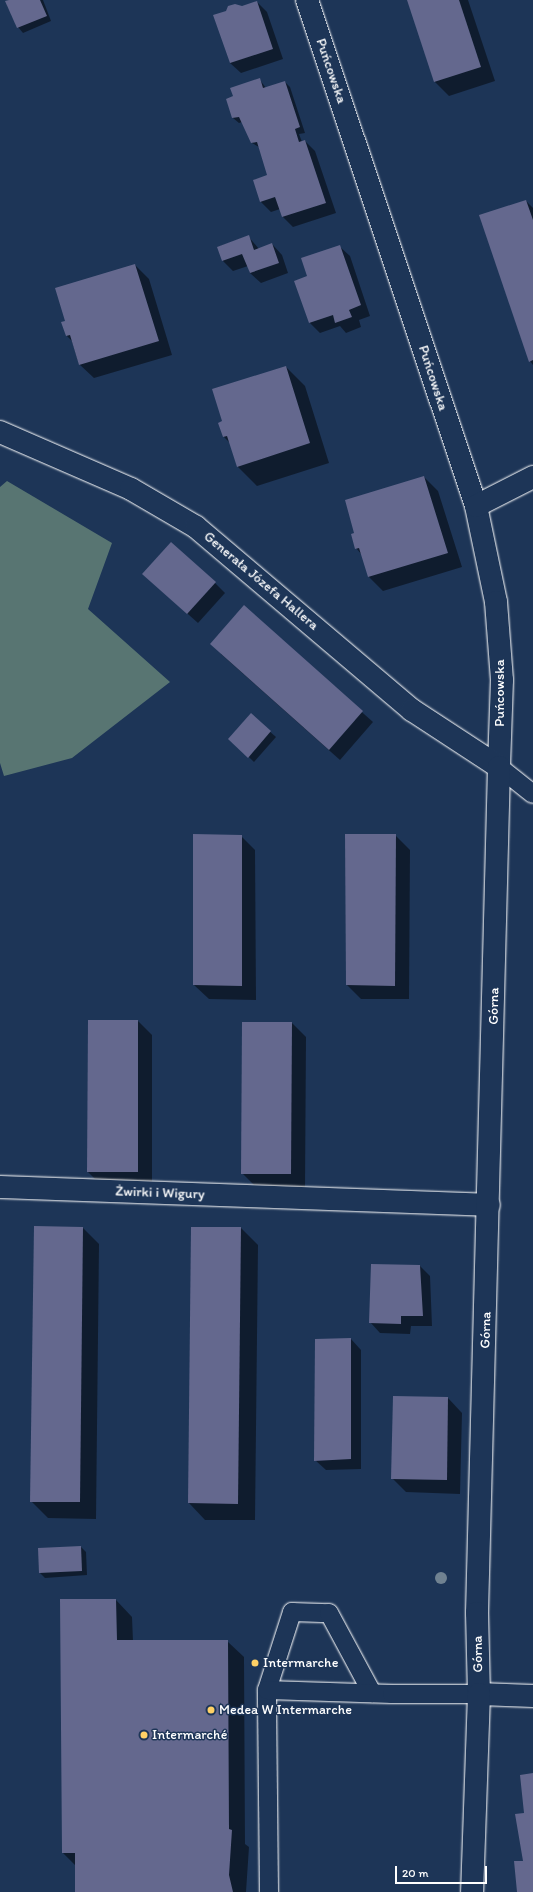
<!DOCTYPE html>
<meta charset="utf-8">
<style>
body{margin:0}
#map{position:relative;width:533px;height:1892px;overflow:hidden;background:#1d3557;font-family:Itim,sans-serif}
div>[style]{position:absolute}
[style*='--x']{left:calc(var(--x)*1px);top:calc(var(--y)*1px);width:calc(var(--w)*1px);rotate:calc(var(--a)*1deg)}
.green>*{inset:0;background:#587572}
.shadow>*{inset:0;background:#0007}
.building>*{inset:0;background:#64688e}
.roads{filter:drop-shadow(0 0 1px #fff) drop-shadow(0 0 1px #fff)}
.lane>*{height:18px;margin:-9px;padding:0 9px;transform-origin:9px;border-radius:9px;background:#1d3557}
.street>*{height:22px;margin:-11px;padding:0 11px;transform-origin:11px;border-radius:11px;background:#1d3557}
.secondary>*{height:22px;margin:-11px;padding:0 11px;transform-origin:11px;border-radius:11px;background:#1d3557}
.trees>*{width:12px;height:12px;margin:-6px;border-radius:50%;background:#708291}
.dots>*{width:11px;height:11px;translate:-50% -50%;box-sizing:border-box;border:2px solid #1d3557;border-radius:50%}
span{translate:-50% -50%;white-space:nowrap;text-align:center;line-height:1.15;-webkit-text-stroke:3px #1d3557;paint-order:stroke}
.street-label{font-size:14px;color:#fff}
.poi-label{font-size:14px;color:#fff}
.left{translate:0 -50%;text-align:left}
.scale{position:absolute;left:395px;top:1866px;width:92px;height:18px;box-sizing:border-box;border:2px solid #fff;border-top:0;padding-left:5px;font-size:12px;line-height:14px;white-space:nowrap;color:#fff;-webkit-text-stroke:3px #1d3557;paint-order:stroke}
</style>
<div id="map">
<div class="green">
<div style="clip-path:polygon(7px 481px,112px 543px,88px 609px,170px 682px,72px 758px,4px 776px,0 763px,0 487px)"></div>
</div>
<div class="shadow">
<div style="clip-path:polygon(11px 0,43px 0,51px 21px,23px 33px,18px 27px)"></div>
<div style="clip-path:polygon(408px 0,468px 0,495px 81px,449px 96px,435px 82px)"></div>
<div style="clip-path:polygon(257px 2px,267px 12px,283px 59px,241px 73px,230px 63px,242px 7px)"></div>
<div style="clip-path:polygon(260px 80px,266px 88px,285px 82px,290px 87px,305px 133px,299px 134px,302px 142px,305px 141px,315px 151px,336px 213px,293px 227px,283px 217px,280px 209px,271px 212px,261px 202px,254px 180px,269px 176px,259px 147px,252px 143px,242px 122px,239px 123px,233px 118px,227px 100px)"></div>
<div style="clip-path:polygon(526px 201px,533px 208px,533px 365px,530px 361px)"></div>
<div style="clip-path:polygon(248px 236px,259px 249px,272px 244px,282px 255px,288px 273px,261px 283px,250px 273px,248px 266px,233px 271px,223px 261px,218px 247px)"></div>
<div style="clip-path:polygon(339px 246px,350px 256px,370px 316px,359px 320px,361px 327px,346px 333px,340px 326px,320px 333px,310px 323px,295px 281px,308px 277px)"></div>
<div style="clip-path:polygon(135px 265px,149px 279px,172px 355px,94px 378px,79px 364px,72px 341px,67px 336px,63px 323px)"></div>
<div style="clip-path:polygon(286px 367px,305px 386px,329px 463px,257px 486px,238px 467px,230px 443px,224px 437px,223px 422px)"></div>
<div style="clip-path:polygon(424px 477px,438px 491px,462px 567px,383px 591px,369px 577px,362px 555px,356px 548px)"></div>
<div style="clip-path:polygon(215px 583px,225px 593px,198px 623px,154px 584px)"></div>
<div style="clip-path:polygon(244px 607px,373px 722px,340px 760px,221px 654px)"></div>
<div style="clip-path:polygon(251px 715px,276px 737px,254px 762px,230px 739px)"></div>
<div style="clip-path:polygon(346px 835px,396px 836px,410px 850px,409px 999px,361px 999px,347px 985px)"></div>
<div style="clip-path:polygon(241px 836px,255px 850px,256px 1000px,209px 999px,194px 985px)"></div>
<div style="clip-path:polygon(89px 1021px,138px 1021px,152px 1035px,152px 1186px,102px 1186px,88px 1172px)"></div>
<div style="clip-path:polygon(292px 1023px,306px 1037px,305px 1188px,256px 1187px,242px 1173px)"></div>
<div style="clip-path:polygon(83px 1228px,99px 1244px,96px 1519px,48px 1518px,31px 1501px)"></div>
<div style="clip-path:polygon(241px 1228px,258px 1245px,255px 1520px,205px 1520px,189px 1503px)"></div>
<div style="clip-path:polygon(420px 1266px,430px 1276px,432px 1326px,411px 1326px,410px 1334px,380px 1333px,370px 1322px)"></div>
<div style="clip-path:polygon(351px 1339px,361px 1350px,361px 1469px,326px 1470px,315px 1460px)"></div>
<div style="clip-path:polygon(448px 1398px,462px 1413px,460px 1494px,406px 1492px,392px 1478px)"></div>
<div style="clip-path:polygon(81px 1547px,86px 1552px,87px 1575px,45px 1578px,40px 1573px)"></div>
<div style="clip-path:polygon(116px 1600px,132px 1617px,133px 1641px,227px 1641px,244px 1657px,245px 1844px,249px 1847px,246px 1892px,76px 1892px,76px 1866px,63px 1853px)"></div>
</div>
<div class="building">
<div style="clip-path:polygon(9px 0,40px 0,47px 16px,17px 28px,5px 1px)"></div>
<div style="clip-path:polygon(407px 0,459px 0,481px 67px,434px 82px)"></div>
<div style="clip-path:polygon(257px 1px,273px 49px,230px 63px,213px 15px,226px 11px,228px 6px,235px 4px,242px 6px)"></div>
<div style="clip-path:polygon(260px 78px,263px 88px,285px 81px,300px 127px,295px 129px,299px 142px,305px 140px,326px 203px,282px 217px,275px 197px,260px 202px,253px 180px,267px 175px,257px 142px,251px 143px,239px 117px,232px 118px,226px 99px,233px 96px,230px 88px)"></div>
<div style="clip-path:polygon(526px 200px,533px 220px,533px 360px,529px 362px,479px 215px)"></div>
<div style="clip-path:polygon(249px 235px,254px 250px,272px 243px,279px 263px,250px 273px,242px 254px,222px 261px,217px 247px)"></div>
<div style="clip-path:polygon(340px 245px,361px 305px,349px 310px,352px 317px,335px 323px,333px 315px,309px 323px,294px 281px,307px 276px,301px 258px)"></div>
<div style="clip-path:polygon(135px 264px,159px 341px,79px 365px,70px 335px,66px 336px,61px 322px,65px 321px,55px 288px)"></div>
<div style="clip-path:polygon(286px 366px,310px 443px,237px 467px,227px 436px,223px 437px,218px 423px,222px 421px,212px 389px)"></div>
<div style="clip-path:polygon(424px 476px,448px 553px,368px 577px,359px 548px,355px 549px,351px 534px,354px 533px,345px 500px)"></div>
<div style="clip-path:polygon(171px 542px,216px 582px,187px 614px,142px 574px)"></div>
<div style="clip-path:polygon(244px 605px,363px 711px,329px 750px,210px 644px)"></div>
<div style="clip-path:polygon(251px 713px,271px 731px,248px 758px,228px 739px)"></div>
<div style="clip-path:polygon(193px 834px,242px 835px,242px 986px,193px 985px)"></div>
<div style="clip-path:polygon(345px 834px,396px 834px,395px 986px,346px 985px)"></div>
<div style="clip-path:polygon(88px 1020px,138px 1020px,138px 1172px,87px 1172px)"></div>
<div style="clip-path:polygon(242px 1022px,292px 1022px,291px 1174px,241px 1174px)"></div>
<div style="clip-path:polygon(34px 1226px,83px 1227px,80px 1502px,30px 1502px)"></div>
<div style="clip-path:polygon(191px 1227px,241px 1227px,238px 1504px,188px 1503px)"></div>
<div style="clip-path:polygon(371px 1264px,420px 1265px,423px 1316px,401px 1316px,401px 1324px,369px 1323px)"></div>
<div style="clip-path:polygon(351px 1338px,351px 1459px,314px 1461px,315px 1339px)"></div>
<div style="clip-path:polygon(393px 1396px,448px 1397px,447px 1480px,391px 1479px)"></div>
<div style="clip-path:polygon(81px 1546px,82px 1571px,39px 1573px,38px 1548px)"></div>
<div style="clip-path:polygon(60px 1599px,116px 1599px,117px 1640px,228px 1640px,229px 1829px,232px 1830px,229px 1875px,233px 1892px,75px 1892px,75px 1853px,62px 1853px)"></div>
<div style="clip-path:polygon(533px 1773px,533px 1892px,517px 1892px,514px 1861px,523px 1861px,515px 1814px,524px 1813px,520px 1775px)"></div>
</div>
<div class="roads">
<div class="lane">
<div style="--x:499;--y:767;--w:43;--a:38.5"></div>
<div style="--x:267;--y:1690;--w:82;--a:-72.2"></div>
<div style="--x:292;--y:1612;--w:37;--a:2"></div>
<div style="--x:329;--y:1613;--w:91;--a:61.7"></div>
<div style="--x:269;--y:1892;--w:202;--a:-90.6"></div>
<div style="--x:267;--y:1690;--w:125;--a:1.8"></div>
<div style="--x:392;--y:1694;--w:87;--a:0"></div>
</div>
<div class="street">
<div style="--x:307;--y:0;--w:533;--a:71.53"></div>
<div style="--x:476;--y:506;--w:98;--a:78.2"></div>
<div style="--x:496;--y:602;--w:78;--a:85.6"></div>
<div style="--x:502;--y:680;--w:87;--a:92"></div>
<div style="--x:476;--y:506;--w:64;--a:-27"></div>
<div style="--x:0;--y:1187;--w:489;--a:2.1"></div>
<div style="--x:479;--y:1694;--w:54;--a:2.1"></div>
</div>
<div class="secondary">
<div style="--x:0;--y:432;--w:143;--a:23.5"></div>
<div style="--x:131;--y:489;--w:75;--a:30.3"></div>
<div style="--x:196;--y:527;--w:283;--a:40.3"></div>
<div style="--x:412;--y:710;--w:104;--a:33.2"></div>
<div style="--x:499;--y:767;--w:846;--a:91.49"></div>
<div style="--x:477;--y:1613;--w:81;--a:88.6"></div>
<div style="--x:479;--y:1694;--w:198;--a:92"></div>
</div>
</div>
<div class="trees">
<div style="left:441px;top:1578px"></div>
</div>
<div class="dots">
<div style="left:255px;top:1663px;background:#ffd166"></div>
<div style="left:211px;top:1710px;background:#ffd166"></div>
<div style="left:144px;top:1735px;background:#ffd166"></div>
</div>
<div class="street-label">
<span style="left:331px;top:71px;rotate:71deg">Puńcowska</span>
<span style="left:433px;top:378px;rotate:72deg">Puńcowska</span>
<span style="left:261px;top:581px;rotate:40deg">Generała Józefa Hallera</span>
<span style="left:500px;top:693px;rotate:-90deg">Puńcowska</span>
<span style="left:494px;top:1006px;rotate:-89deg">Górna</span>
<span style="left:160px;top:1193px;rotate:2deg">Żwirki i Wigury</span>
<span style="left:486px;top:1330px;rotate:-88deg">Górna</span>
<span style="left:478px;top:1654px;rotate:-91deg">Górna</span>
</div>
<div class="poi-label">
<span class="left" style="left:263px;top:1663px">Intermarche</span>
<span class="left" style="left:219px;top:1710px">Medea W Intermarche</span>
<span class="left" style="left:152px;top:1735px">Intermarché</span>
</div>
<div class="scale">20 m</div>
</div>
